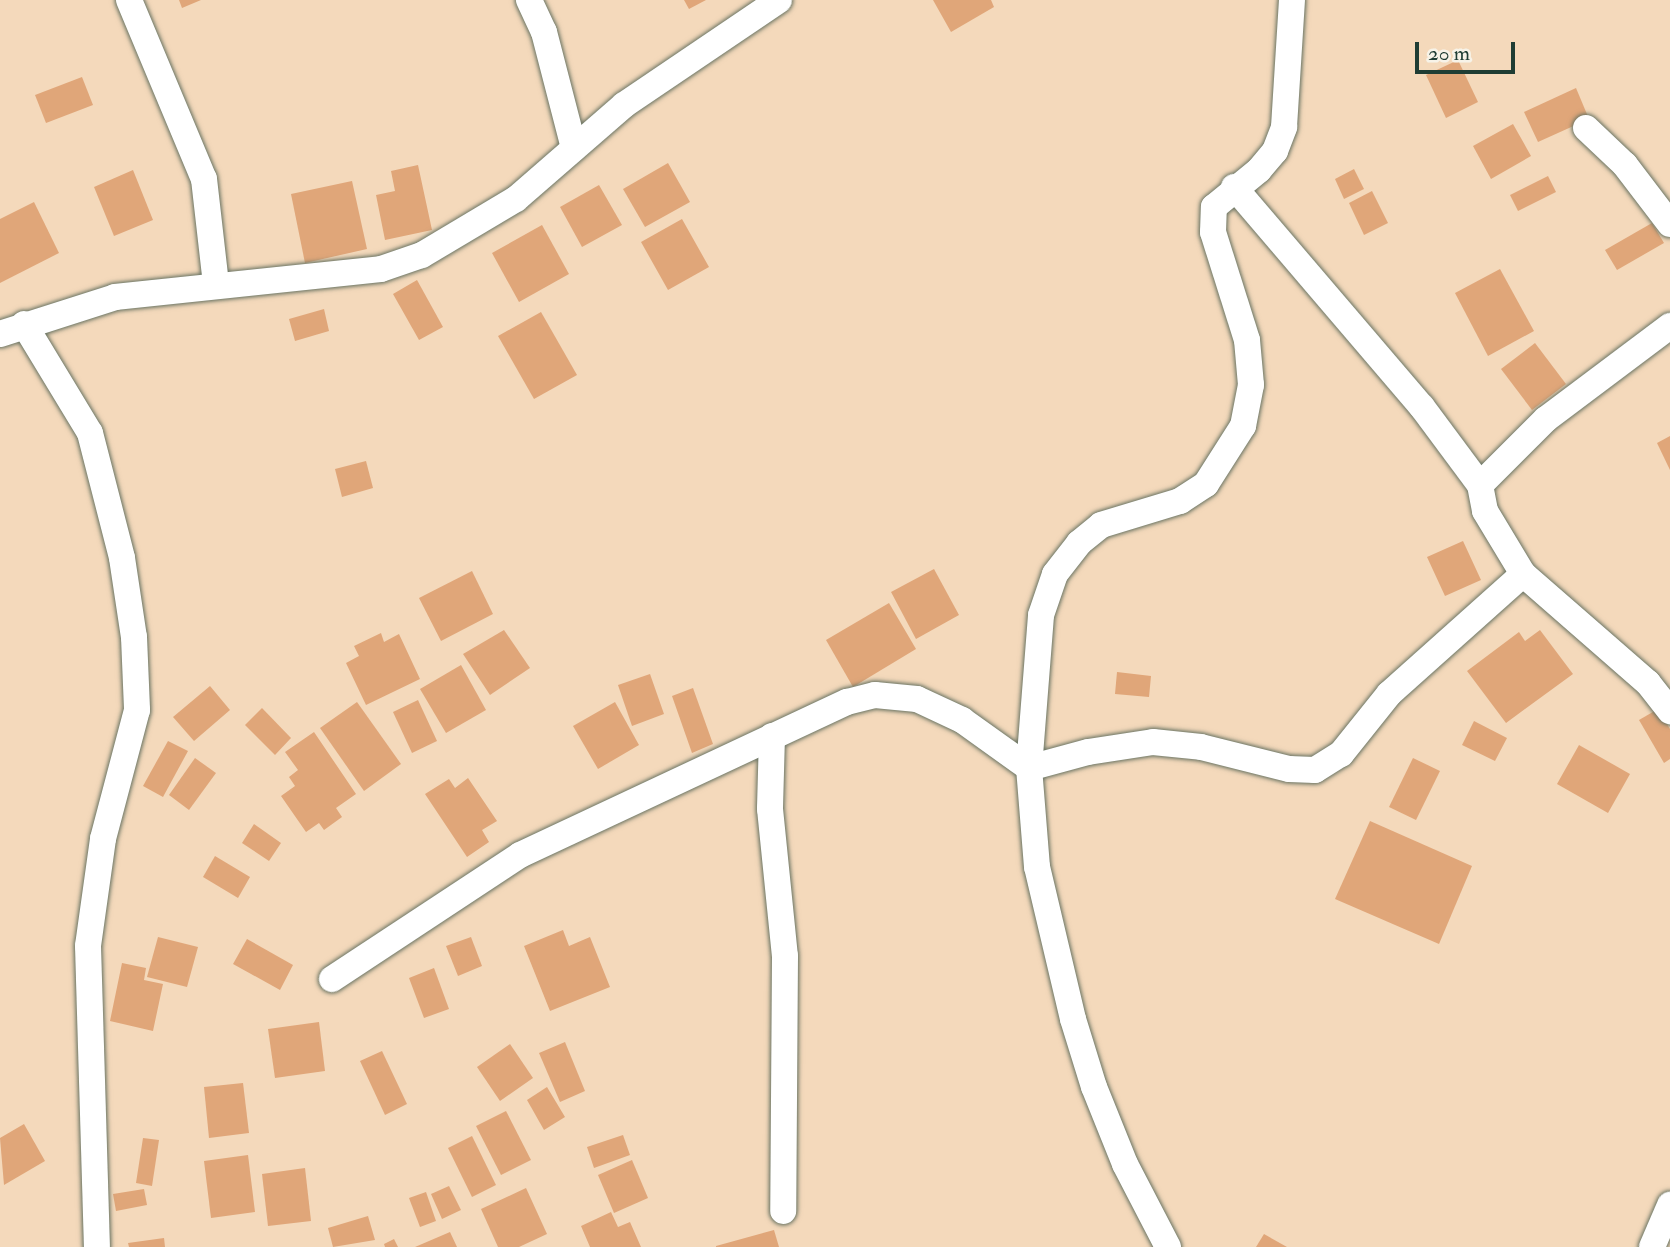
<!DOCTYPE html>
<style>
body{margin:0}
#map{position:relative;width:1670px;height:1247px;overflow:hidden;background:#f4d9bb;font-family:"IM FELL Double Pica",serif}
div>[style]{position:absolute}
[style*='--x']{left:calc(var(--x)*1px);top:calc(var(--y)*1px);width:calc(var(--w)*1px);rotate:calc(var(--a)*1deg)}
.building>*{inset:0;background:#e0a679}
.roads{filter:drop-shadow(0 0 2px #6a7463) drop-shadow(0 0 2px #6a7463)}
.minor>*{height:26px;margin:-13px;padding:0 13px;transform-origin:13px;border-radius:13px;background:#fff}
span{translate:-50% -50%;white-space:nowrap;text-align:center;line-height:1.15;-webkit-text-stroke:7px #f7f3e8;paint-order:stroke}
.scale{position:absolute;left:1415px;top:42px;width:100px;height:32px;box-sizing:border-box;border:4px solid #1f3d34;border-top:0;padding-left:9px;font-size:21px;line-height:24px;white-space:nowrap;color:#1f3d34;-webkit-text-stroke:5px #f7f3e8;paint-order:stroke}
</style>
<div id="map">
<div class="building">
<div style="clip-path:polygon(179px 0,201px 0,182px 8px)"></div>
<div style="clip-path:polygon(684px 0,706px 0,689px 9px)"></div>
<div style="clip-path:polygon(933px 0,991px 0,994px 7px,951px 32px)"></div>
<div style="clip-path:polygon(1458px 60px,1478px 102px,1446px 118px,1426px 75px)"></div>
<div style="clip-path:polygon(82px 77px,93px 105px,46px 123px,35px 95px)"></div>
<div style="clip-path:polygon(1576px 88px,1589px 119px,1538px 142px,1524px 112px)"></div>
<div style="clip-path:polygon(1513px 124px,1531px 156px,1491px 179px,1473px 146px)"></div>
<div style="clip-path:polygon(668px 163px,690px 202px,645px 227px,623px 189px)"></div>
<div style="clip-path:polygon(418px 165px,432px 230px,385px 240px,376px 195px,395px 191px,391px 171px)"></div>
<div style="clip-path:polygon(1354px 169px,1364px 189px,1344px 199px,1335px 179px)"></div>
<div style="clip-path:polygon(133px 170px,153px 220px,114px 236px,94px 187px)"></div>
<div style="clip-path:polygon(1548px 176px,1556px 192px,1518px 211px,1510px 195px)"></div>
<div style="clip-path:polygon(352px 181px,367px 249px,305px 263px,291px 194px)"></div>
<div style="clip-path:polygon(599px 185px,622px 225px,582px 247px,560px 207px)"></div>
<div style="clip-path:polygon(1372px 191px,1388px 223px,1364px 235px,1349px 203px)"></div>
<div style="clip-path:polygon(34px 202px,59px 253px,0 283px,0 219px)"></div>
<div style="clip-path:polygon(682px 219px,709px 267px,668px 290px,641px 242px)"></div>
<div style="clip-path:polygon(1652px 223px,1664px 243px,1617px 270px,1605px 250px)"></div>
<div style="clip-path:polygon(542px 225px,569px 274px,519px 302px,492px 253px)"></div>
<div style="clip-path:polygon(1500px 269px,1534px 331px,1488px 356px,1455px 293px)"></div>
<div style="clip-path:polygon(417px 280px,443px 327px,419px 340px,393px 294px)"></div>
<div style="clip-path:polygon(324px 309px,329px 331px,295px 341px,289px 319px)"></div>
<div style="clip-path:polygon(541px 312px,577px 375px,534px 399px,498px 336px)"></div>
<div style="clip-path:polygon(1535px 343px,1566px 384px,1532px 410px,1501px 369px)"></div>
<div style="clip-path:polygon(1670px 436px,1670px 470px,1657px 443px)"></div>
<div style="clip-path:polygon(366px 461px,373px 488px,342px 497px,335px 469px)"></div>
<div style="clip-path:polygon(1463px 541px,1481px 580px,1445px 596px,1427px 557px)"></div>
<div style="clip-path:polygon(934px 569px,959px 615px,916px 639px,891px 592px)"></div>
<div style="clip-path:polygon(472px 571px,493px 614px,441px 641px,419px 598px)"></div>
<div style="clip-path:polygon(889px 603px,916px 649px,853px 687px,826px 640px)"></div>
<div style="clip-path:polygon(504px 630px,530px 668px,490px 695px,463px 654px)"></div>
<div style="clip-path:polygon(1540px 630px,1573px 674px,1506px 723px,1467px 671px,1519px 632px,1525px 641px)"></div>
<div style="clip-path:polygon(381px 633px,384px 642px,399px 634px,420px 679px,366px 705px,346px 663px,359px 656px,354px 646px)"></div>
<div style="clip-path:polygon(461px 665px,486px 710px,446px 733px,420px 689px)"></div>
<div style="clip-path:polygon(1117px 672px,1151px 676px,1149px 697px,1115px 694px)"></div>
<div style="clip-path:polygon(650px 674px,664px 714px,632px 726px,618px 685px)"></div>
<div style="clip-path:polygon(210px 686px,230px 710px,194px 741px,173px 717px)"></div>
<div style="clip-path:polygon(693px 688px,713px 744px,692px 753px,672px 696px)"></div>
<div style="clip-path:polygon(418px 700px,437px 741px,412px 753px,393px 712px)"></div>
<div style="clip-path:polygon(357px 702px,401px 764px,364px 791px,320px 728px)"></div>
<div style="clip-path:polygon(615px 702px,639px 745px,598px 769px,573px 726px)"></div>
<div style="clip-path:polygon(262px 708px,291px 738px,275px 755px,245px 725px)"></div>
<div style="clip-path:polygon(1658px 709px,1670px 729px,1670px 759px,1664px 763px,1639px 720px)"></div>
<div style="clip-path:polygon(1474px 721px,1507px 738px,1495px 761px,1462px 745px)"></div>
<div style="clip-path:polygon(314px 732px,356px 794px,336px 808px,342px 817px,324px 830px,319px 823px,306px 832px,281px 796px,295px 786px,289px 777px,298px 770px,285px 752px)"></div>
<div style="clip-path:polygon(168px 741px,188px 751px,163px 797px,143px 786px)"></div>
<div style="clip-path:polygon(1579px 745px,1630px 774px,1608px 813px,1557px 784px)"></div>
<div style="clip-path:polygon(195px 758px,216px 773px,189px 810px,169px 795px)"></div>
<div style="clip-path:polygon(1413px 758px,1440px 771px,1416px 820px,1389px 807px)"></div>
<div style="clip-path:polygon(468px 778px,497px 821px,482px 830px,489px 842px,467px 857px,425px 794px,449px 779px,455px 788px)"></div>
<div style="clip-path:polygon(1370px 821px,1472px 866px,1439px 944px,1335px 899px)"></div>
<div style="clip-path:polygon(254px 824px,281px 843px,269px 861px,242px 843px)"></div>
<div style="clip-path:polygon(215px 856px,250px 877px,238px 898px,203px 877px)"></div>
<div style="clip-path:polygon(563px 930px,569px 946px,590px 937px,610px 987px,550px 1011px,524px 946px)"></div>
<div style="clip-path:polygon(158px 937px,198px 947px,187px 987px,147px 977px)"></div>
<div style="clip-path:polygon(471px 937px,482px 966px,458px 976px,446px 946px)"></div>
<div style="clip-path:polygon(247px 939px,293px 965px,280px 990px,233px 964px)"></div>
<div style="clip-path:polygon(122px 963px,146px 968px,144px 980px,163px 984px,153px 1031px,110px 1021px)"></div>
<div style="clip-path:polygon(434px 968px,449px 1009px,424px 1018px,409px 978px)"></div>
<div style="clip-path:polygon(319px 1022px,325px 1071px,275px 1078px,268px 1029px)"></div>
<div style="clip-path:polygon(565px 1042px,585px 1091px,560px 1102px,539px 1053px)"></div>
<div style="clip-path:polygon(510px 1044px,533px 1078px,500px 1101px,477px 1067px)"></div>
<div style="clip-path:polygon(382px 1051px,407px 1104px,385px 1115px,360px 1061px)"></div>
<div style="clip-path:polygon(243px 1083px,249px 1133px,209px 1138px,204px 1087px)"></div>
<div style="clip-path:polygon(547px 1087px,565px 1117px,544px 1130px,527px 1100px)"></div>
<div style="clip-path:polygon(506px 1111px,531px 1160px,501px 1175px,476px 1126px)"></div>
<div style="clip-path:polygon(24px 1124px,45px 1161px,4px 1185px,0 1138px)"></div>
<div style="clip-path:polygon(623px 1135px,630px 1155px,594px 1168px,587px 1147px)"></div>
<div style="clip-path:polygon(472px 1136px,496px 1185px,472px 1197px,448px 1148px)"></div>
<div style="clip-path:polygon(143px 1138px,159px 1140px,152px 1186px,136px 1183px)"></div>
<div style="clip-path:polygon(248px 1155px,255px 1212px,211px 1218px,204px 1161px)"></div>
<div style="clip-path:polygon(632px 1160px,648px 1198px,614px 1213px,598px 1175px)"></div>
<div style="clip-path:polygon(305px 1168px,311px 1221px,268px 1226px,262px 1174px)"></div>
<div style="clip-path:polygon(449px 1186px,461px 1210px,442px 1219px,431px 1194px)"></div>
<div style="clip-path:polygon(526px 1188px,547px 1234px,519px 1247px,498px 1247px,481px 1209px)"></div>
<div style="clip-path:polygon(144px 1189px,147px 1205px,116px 1211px,113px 1194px)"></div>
<div style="clip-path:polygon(426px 1192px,436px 1221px,420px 1227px,409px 1198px)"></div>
<div style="clip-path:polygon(611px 1212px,618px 1227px,630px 1222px,641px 1247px,590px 1247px,581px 1226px)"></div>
<div style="clip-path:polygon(368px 1216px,375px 1240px,333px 1247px,328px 1228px)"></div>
<div style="clip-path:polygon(774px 1230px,779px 1247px,716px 1247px,716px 1246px)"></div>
<div style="clip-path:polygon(450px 1232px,457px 1247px,415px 1247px)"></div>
<div style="clip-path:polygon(1264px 1234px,1287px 1247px,1256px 1247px)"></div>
<div style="clip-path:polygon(164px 1238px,165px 1247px,129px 1247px,128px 1243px)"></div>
<div style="clip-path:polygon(394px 1239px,398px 1247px,385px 1247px,384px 1244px)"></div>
</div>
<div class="roads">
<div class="minor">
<div style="--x:129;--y:0;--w:194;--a:67.3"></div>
<div style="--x:204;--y:179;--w:107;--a:83.5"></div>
<div style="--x:529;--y:0;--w:35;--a:65"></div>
<div style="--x:544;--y:32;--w:120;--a:75.5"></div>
<div style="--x:1586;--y:128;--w:54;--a:43.5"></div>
<div style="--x:1625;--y:165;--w:74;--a:52.7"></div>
<div style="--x:1234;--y:187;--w:289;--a:49.5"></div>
<div style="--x:1422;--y:407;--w:97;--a:53.4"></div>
<div style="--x:24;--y:324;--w:127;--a:58.8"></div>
<div style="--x:90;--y:433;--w:129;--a:75.6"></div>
<div style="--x:122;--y:558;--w:80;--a:81.4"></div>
<div style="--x:134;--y:637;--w:73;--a:87.6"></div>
<div style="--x:137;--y:710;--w:133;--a:104.8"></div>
<div style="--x:103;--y:839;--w:108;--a:98"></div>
<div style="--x:88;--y:946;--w:301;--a:88.3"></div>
<div style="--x:1670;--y:326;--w:155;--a:143.1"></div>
<div style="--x:1546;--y:419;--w:93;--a:135"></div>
<div style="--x:1480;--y:485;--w:26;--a:79"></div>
<div style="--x:1485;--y:511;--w:74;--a:58.9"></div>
<div style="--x:1523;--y:574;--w:166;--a:41.1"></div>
<div style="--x:1648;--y:683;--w:36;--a:52"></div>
<div style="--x:0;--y:334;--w:121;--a:-17.8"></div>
<div style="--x:115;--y:297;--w:267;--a:-6"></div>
<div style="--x:381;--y:269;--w:43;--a:-18.9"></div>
<div style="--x:422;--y:255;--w:109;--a:-30.8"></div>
<div style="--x:516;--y:199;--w:143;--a:-41"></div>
<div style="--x:624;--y:105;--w:187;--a:-34.1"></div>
<div style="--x:772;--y:736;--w:73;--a:91.6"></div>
<div style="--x:770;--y:809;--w:148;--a:84.2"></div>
<div style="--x:785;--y:956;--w:255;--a:90.4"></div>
<div style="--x:332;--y:979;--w:225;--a:-33.4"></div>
<div style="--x:520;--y:855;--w:361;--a:-25.1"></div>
<div style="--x:847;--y:702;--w:29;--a:-14"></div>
<div style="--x:875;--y:695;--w:42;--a:5.4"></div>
<div style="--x:917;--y:699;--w:50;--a:25"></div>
<div style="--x:962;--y:720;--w:82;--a:35.6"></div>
<div style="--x:1029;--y:768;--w:61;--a:-15.2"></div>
<div style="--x:1088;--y:752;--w:66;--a:-8.7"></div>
<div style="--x:1153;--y:742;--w:48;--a:5.9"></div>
<div style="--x:1201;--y:747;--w:91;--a:14"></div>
<div style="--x:1289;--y:769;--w:26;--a:2"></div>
<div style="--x:1315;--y:770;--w:31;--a:-32"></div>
<div style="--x:1341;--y:754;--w:77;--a:-51.3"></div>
<div style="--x:1389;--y:694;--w:180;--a:-41.8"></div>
<div style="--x:1168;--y:1247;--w:93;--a:-117.4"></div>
<div style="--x:1125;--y:1164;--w:83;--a:-111.9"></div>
<div style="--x:1094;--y:1087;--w:71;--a:-107.2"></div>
<div style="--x:1073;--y:1019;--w:156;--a:-103.3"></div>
<div style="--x:1037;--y:867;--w:99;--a:-94.6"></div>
<div style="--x:1029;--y:768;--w:153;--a:-85.5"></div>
<div style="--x:1041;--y:615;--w:43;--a:-71.1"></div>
<div style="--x:1055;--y:574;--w:39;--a:-52"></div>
<div style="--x:1079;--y:543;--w:28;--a:-39"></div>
<div style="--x:1101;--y:525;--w:83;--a:-16.9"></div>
<div style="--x:1180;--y:501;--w:31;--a:-33"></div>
<div style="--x:1206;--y:484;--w:69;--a:-57.5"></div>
<div style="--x:1243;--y:426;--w:42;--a:-79"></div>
<div style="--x:1251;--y:385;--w:45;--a:-95.1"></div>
<div style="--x:1247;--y:340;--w:113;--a:-107.5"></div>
<div style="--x:1213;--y:232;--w:25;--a:-88"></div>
<div style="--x:1214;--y:207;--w:58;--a:-39.4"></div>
<div style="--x:1259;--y:170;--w:25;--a:-50"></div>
<div style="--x:1275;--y:151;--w:26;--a:-69"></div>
<div style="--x:1284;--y:127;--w:127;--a:-86.4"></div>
<div style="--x:1652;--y:1247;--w:46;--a:-66.8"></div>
</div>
</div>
<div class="scale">20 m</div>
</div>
